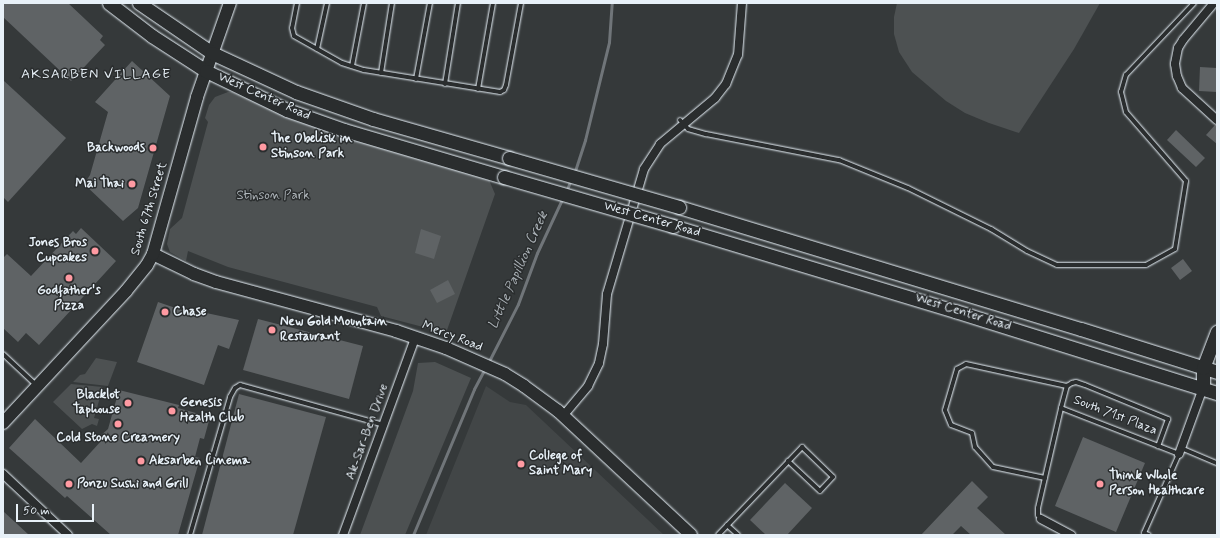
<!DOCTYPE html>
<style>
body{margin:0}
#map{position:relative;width:1220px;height:538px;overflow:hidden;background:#35393a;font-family:Mynerve,sans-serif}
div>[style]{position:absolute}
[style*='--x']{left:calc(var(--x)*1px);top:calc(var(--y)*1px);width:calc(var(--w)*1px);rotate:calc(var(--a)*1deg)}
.built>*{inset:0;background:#424647}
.green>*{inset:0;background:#4d5152}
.stream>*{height:3px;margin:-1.5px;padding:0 1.5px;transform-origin:1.5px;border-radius:1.5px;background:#707579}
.building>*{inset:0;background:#5f6365}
.roads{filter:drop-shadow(0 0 1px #e8f1f8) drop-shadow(0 0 1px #e8f1f8)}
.lane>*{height:4px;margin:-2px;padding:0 2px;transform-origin:2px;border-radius:2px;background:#2a2d2e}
.street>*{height:8px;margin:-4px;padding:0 4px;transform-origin:4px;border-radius:4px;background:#2a2d2e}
.secondary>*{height:12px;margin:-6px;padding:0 6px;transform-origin:6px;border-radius:6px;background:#2a2d2e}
.primary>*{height:13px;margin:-6.5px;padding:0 6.5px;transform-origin:6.5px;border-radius:6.5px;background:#2a2d2e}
.bridges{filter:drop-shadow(0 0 1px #e8f1f8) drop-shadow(0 0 1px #e8f1f8)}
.primary-bridge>*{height:13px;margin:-6.5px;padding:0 6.5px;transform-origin:6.5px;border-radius:6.5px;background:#2a2d2e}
.dots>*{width:11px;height:11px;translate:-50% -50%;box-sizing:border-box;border:2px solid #2a2d2e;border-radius:50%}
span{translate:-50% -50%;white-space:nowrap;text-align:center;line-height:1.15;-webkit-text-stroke:3px #2a2d2e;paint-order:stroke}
.street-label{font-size:13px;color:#e8f1f8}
.poi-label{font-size:13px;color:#e8f1f8;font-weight:700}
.left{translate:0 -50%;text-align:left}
.right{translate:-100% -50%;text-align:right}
.park-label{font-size:13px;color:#b2b9be}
.neighbourhood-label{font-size:14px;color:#e8f1f8;letter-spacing:1px}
.water-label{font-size:14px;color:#acb3b8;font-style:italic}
.frame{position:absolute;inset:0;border:4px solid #e8f1f8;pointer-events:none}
.scale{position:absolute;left:16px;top:504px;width:78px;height:18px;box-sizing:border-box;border:2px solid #e8f1f8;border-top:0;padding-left:5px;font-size:12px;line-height:14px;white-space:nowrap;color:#e8f1f8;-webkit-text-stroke:3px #2a2d2e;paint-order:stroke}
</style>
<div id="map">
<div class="built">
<div style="clip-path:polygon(486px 386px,510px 402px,526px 405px,664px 535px,426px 535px)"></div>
</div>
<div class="green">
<div style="clip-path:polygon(897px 3px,1100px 3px,1074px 49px,1019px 133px,989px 123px,965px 113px,946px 101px,912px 72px,899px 52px,894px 34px,894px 17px)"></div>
<div style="clip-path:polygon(228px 92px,232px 92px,296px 120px,489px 180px,495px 194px,446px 333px,381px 316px,377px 307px,228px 267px,188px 251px,186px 261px,170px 252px,167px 244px,170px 229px,182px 218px,208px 122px,205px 118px,209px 105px,215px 97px)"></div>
<div style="clip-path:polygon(96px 358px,117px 362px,108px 386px,73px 382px,80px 375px,85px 374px)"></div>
<div style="clip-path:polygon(435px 362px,471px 378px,405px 535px,360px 535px,413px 391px,418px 363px)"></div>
<div style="clip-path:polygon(71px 384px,103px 387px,94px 418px,99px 419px,97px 426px,92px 424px,82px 429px,53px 402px)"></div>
</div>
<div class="stream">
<div style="--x:574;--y:174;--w:36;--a:-72"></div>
<div style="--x:585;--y:140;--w:101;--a:-76.2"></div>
<div style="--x:609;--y:42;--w:39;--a:-86"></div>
<div style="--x:566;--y:192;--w:14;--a:-69"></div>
<div style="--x:488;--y:363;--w:66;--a:-63"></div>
<div style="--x:518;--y:304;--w:54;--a:-69.6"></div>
<div style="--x:537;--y:253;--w:62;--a:-65.1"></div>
<div style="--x:413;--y:535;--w:158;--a:-67.3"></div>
<div style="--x:474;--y:389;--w:24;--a:-62"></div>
</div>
<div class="building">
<div style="clip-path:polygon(3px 3px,68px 3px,103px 36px,100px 40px,105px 45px,71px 81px,3px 17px)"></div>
<div style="clip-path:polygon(132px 61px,170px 96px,138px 208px,123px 221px,84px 184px,90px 175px,108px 112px,95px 102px)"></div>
<div style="clip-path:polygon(1200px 67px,1217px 68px,1217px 92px,1199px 91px)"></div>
<div style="clip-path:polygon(3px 80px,66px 138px,8px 202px,3px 197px)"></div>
<div style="clip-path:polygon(1215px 125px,1217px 125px,1217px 144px,1206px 135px)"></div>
<div style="clip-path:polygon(1176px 130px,1205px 158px,1196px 167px,1167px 140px)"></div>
<div style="clip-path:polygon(262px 141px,268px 147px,263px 153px,257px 147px)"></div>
<div style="clip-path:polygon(81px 228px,116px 261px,39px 345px,26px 333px,18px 342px,3px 328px,3px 258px,7px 254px,31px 276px,73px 231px,76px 234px)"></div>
<div style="clip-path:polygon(421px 229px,441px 236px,434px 259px,415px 253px)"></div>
<div style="clip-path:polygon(1183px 259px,1192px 271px,1180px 280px,1171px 268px)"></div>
<div style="clip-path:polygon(448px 280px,455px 294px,437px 303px,430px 290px)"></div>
<div style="clip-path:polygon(158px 302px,196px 315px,197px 311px,239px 320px,229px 349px,218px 345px,204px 385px,137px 362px)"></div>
<div style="clip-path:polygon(258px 319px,363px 346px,349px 399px,243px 370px)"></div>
<div style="clip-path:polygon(119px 390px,179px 405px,178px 408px,210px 417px,204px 439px,200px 438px,195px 457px,200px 458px,178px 535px,111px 535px,67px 496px,65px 498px,9px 448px,35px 419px,81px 463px,102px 440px,99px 437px,108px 429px)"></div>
<div style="clip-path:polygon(239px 394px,326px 417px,293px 535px,202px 535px)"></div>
<div style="clip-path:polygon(1083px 437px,1145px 463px,1116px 532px,1055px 506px)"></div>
<div style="clip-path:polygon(972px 481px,988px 497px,977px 508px,1006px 535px,971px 535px,961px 526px,952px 535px,921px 535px)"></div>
<div style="clip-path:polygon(785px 483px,812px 508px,787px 535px,766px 535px,750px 520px)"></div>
<div style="clip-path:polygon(3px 511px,29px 535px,3px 535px)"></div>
</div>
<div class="roads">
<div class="lane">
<div style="--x:297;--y:3;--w:25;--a:101"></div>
<div style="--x:292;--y:28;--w:8;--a:76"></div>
<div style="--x:294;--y:36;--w:55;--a:29.4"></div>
<div style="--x:342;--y:63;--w:23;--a:18"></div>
<div style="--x:364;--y:70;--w:138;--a:9.2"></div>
<div style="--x:500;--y:92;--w:4;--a:-27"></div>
<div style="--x:504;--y:90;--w:5;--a:-68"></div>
<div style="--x:506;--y:85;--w:83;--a:-79.6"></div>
<div style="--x:317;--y:49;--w:47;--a:-77.7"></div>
<div style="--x:352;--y:66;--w:64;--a:-79.2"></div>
<div style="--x:381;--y:73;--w:71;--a:-81.1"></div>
<div style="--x:416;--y:79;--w:77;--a:-79.6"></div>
<div style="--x:445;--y:84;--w:82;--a:-80.9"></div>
<div style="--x:478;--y:89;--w:87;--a:-80.1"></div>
<div style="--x:680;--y:120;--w:12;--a:48"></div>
<div style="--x:688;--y:129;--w:19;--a:16"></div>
<div style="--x:706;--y:134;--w:136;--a:11.1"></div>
<div style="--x:839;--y:160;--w:74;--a:22.1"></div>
<div style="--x:908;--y:188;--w:93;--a:26.3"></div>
<div style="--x:991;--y:229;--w:42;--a:31.4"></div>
<div style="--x:1027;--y:251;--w:33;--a:25"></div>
<div style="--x:1057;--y:265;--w:89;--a:0"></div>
<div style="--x:1146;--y:265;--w:33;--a:-29"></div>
<div style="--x:1175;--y:249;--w:69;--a:-80.8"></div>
<div style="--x:1186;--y:181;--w:91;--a:-131"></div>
<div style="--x:1126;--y:112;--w:21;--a:-104"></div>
<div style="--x:1121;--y:92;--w:18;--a:-74"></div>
<div style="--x:1126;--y:75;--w:99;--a:-46.6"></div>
<div style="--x:3;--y:354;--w:45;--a:43.2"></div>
<div style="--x:1061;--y:408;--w:23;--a:-75"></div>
<div style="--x:1067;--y:386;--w:6;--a:-31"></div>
<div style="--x:1072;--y:383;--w:4;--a:-14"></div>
<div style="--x:1076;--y:382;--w:9;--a:18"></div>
<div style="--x:1085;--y:385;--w:90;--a:22.3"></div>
<div style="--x:1168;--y:419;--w:29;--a:110"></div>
<div style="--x:1181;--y:448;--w:39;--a:23"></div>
<div style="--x:1045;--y:478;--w:53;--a:-168.1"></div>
<div style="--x:993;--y:467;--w:27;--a:-132"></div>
<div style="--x:975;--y:447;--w:14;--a:-102"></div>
<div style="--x:972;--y:433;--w:22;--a:-159"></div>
<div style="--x:951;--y:425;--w:16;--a:-112"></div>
<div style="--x:945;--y:410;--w:43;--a:-73.7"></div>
<div style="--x:957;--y:369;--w:10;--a:-29"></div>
<div style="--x:966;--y:364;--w:103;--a:12.3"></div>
<div style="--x:1041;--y:519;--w:5;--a:-127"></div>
<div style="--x:1038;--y:515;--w:7;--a:-90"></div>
<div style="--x:1038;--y:508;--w:103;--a:-77"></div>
<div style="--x:1061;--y:408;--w:127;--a:21.3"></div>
<div style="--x:1179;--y:454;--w:86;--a:113.9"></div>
<div style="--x:1144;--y:533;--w:5;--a:22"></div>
<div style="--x:727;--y:525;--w:15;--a:42"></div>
<div style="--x:190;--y:535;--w:144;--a:-73.8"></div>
<div style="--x:230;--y:397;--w:10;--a:-61"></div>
<div style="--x:235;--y:388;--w:6;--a:-31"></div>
<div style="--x:240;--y:385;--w:149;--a:15.5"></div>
<div style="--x:718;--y:535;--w:122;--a:-46.3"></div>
<div style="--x:802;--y:447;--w:43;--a:44.1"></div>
<div style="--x:833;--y:477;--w:19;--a:133"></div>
<div style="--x:820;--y:491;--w:44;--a:-136.8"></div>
</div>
<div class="street">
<div style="--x:1214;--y:3;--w:48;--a:130"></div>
<div style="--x:1183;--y:40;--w:9;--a:122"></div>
<div style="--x:1178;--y:48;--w:16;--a:101"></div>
<div style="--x:1175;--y:64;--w:12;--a:81"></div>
<div style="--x:1177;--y:76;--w:13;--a:67"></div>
<div style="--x:1182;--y:88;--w:47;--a:42.4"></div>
<div style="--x:563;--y:416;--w:39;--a:-50"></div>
<div style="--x:588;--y:386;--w:25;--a:-64"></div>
<div style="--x:599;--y:363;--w:19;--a:-78"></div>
<div style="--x:603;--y:344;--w:50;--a:-85.4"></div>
<div style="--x:607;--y:294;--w:130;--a:-73.5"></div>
<div style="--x:644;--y:169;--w:30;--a:-57"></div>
<div style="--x:660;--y:144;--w:72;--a:-39.9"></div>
<div style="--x:715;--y:98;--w:18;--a:-52"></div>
<div style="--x:726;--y:84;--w:31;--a:-68"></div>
<div style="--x:738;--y:55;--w:52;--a:-85.6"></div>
<div style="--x:1179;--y:454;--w:70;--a:-70"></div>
<div style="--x:3;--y:474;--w:89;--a:43.2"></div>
<div style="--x:1041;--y:519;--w:34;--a:28"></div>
<div style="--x:343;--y:535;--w:210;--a:-69.9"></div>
</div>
<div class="secondary">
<div style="--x:153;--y:254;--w:46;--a:26"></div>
<div style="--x:194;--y:274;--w:23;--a:20"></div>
<div style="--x:216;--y:282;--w:187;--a:15.2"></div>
<div style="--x:396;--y:331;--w:53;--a:18.8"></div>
<div style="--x:446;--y:348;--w:64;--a:23.8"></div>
<div style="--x:505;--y:374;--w:22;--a:32"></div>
<div style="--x:524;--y:386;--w:42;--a:36.3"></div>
<div style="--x:558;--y:411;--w:182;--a:43"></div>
<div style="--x:3;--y:423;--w:180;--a:-47"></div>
<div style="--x:126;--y:291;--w:33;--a:-51"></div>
<div style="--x:147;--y:265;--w:13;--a:-61"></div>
<div style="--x:153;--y:254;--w:163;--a:-74.3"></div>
<div style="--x:197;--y:97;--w:100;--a:-70.7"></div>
</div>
<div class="primary">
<div style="--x:109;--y:3;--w:54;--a:37.5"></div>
<div style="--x:152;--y:36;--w:64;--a:32.9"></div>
<div style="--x:206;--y:71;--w:90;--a:25.7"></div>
<div style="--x:287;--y:110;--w:60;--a:19.3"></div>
<div style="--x:344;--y:130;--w:167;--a:16.4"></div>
<div style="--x:139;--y:3;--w:88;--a:34.4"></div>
<div style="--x:212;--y:53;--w:93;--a:24.9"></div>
<div style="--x:296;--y:92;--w:82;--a:19.3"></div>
<div style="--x:373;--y:119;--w:141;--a:16"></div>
<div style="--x:679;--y:207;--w:420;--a:16.9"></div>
<div style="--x:1081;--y:329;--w:143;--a:17.5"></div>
<div style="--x:673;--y:226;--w:295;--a:16.8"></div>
<div style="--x:955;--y:311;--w:275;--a:17.4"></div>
<div style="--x:1203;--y:388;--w:20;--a:-90"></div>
<div style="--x:1203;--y:368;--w:39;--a:-69"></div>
</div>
</div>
<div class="bridges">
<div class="primary-bridge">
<div style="--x:509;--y:158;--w:177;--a:16.1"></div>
<div style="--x:504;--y:177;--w:176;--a:16.2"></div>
</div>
</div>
<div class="dots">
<div style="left:263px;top:147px;background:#ff9aa2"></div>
<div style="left:153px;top:148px;background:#ff9aa2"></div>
<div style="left:132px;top:184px;background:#ff9aa2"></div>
<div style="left:95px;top:251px;background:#ff9aa2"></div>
<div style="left:69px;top:278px;background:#ff9aa2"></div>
<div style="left:165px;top:312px;background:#ff9aa2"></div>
<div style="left:272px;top:330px;background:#ff9aa2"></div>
<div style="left:128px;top:403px;background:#ff9aa2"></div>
<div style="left:172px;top:411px;background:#ff9aa2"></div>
<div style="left:118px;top:424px;background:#ff9aa2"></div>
<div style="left:141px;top:461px;background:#ff9aa2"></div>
<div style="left:521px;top:464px;background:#ff9aa2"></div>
<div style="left:69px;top:484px;background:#ff9aa2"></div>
<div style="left:1100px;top:484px;background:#ff9aa2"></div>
</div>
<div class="street-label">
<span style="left:264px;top:97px;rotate:24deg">West Center Road</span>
<span style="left:150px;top:209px;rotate:-73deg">South 67th Street</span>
<span style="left:652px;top:220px;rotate:16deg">West Center Road</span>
<span style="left:963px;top:313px;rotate:17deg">West Center Road</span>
<span style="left:452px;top:337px;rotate:21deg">Mercy Road</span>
<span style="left:1115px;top:416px;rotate:21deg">South 71st Plaza</span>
<span style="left:368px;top:432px;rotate:-70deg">Ak-Sar-Ben Drive</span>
</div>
<div class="poi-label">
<span class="left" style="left:271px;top:147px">The Obelisk in<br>Stinson Park</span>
<span class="right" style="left:145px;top:148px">Backwoods</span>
<span class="right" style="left:124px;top:184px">Mai Thai</span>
<span class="right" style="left:87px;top:251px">Jones Bros<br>Cupcakes</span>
<span style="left:69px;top:299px">Godfather's<br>Pizza</span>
<span class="left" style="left:173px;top:312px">Chase</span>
<span class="left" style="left:280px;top:330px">New Gold Mountain<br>Restaurant</span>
<span class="right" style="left:120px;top:403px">Blacklot<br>Taphouse</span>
<span class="left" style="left:180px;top:411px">Genesis<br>Health Club</span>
<span style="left:118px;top:438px">Cold Stone Creamery</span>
<span class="left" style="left:529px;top:464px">College of<br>Saint Mary</span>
<span class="left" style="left:149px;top:461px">Aksarben Cinema</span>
<span class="left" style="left:1109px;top:484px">Think Whole<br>Person Healthcare</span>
<span class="left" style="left:77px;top:484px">Ponzu Sushi and Grill</span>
</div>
<div class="park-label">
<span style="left:273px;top:196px">Stinson Park</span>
</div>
<div class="neighbourhood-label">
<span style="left:96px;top:74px">AKSARBEN VILLAGE</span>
</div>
<div class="water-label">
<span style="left:518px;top:270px;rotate:-66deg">Little Papillion Creek</span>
</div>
<div class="frame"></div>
<div class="scale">50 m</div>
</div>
